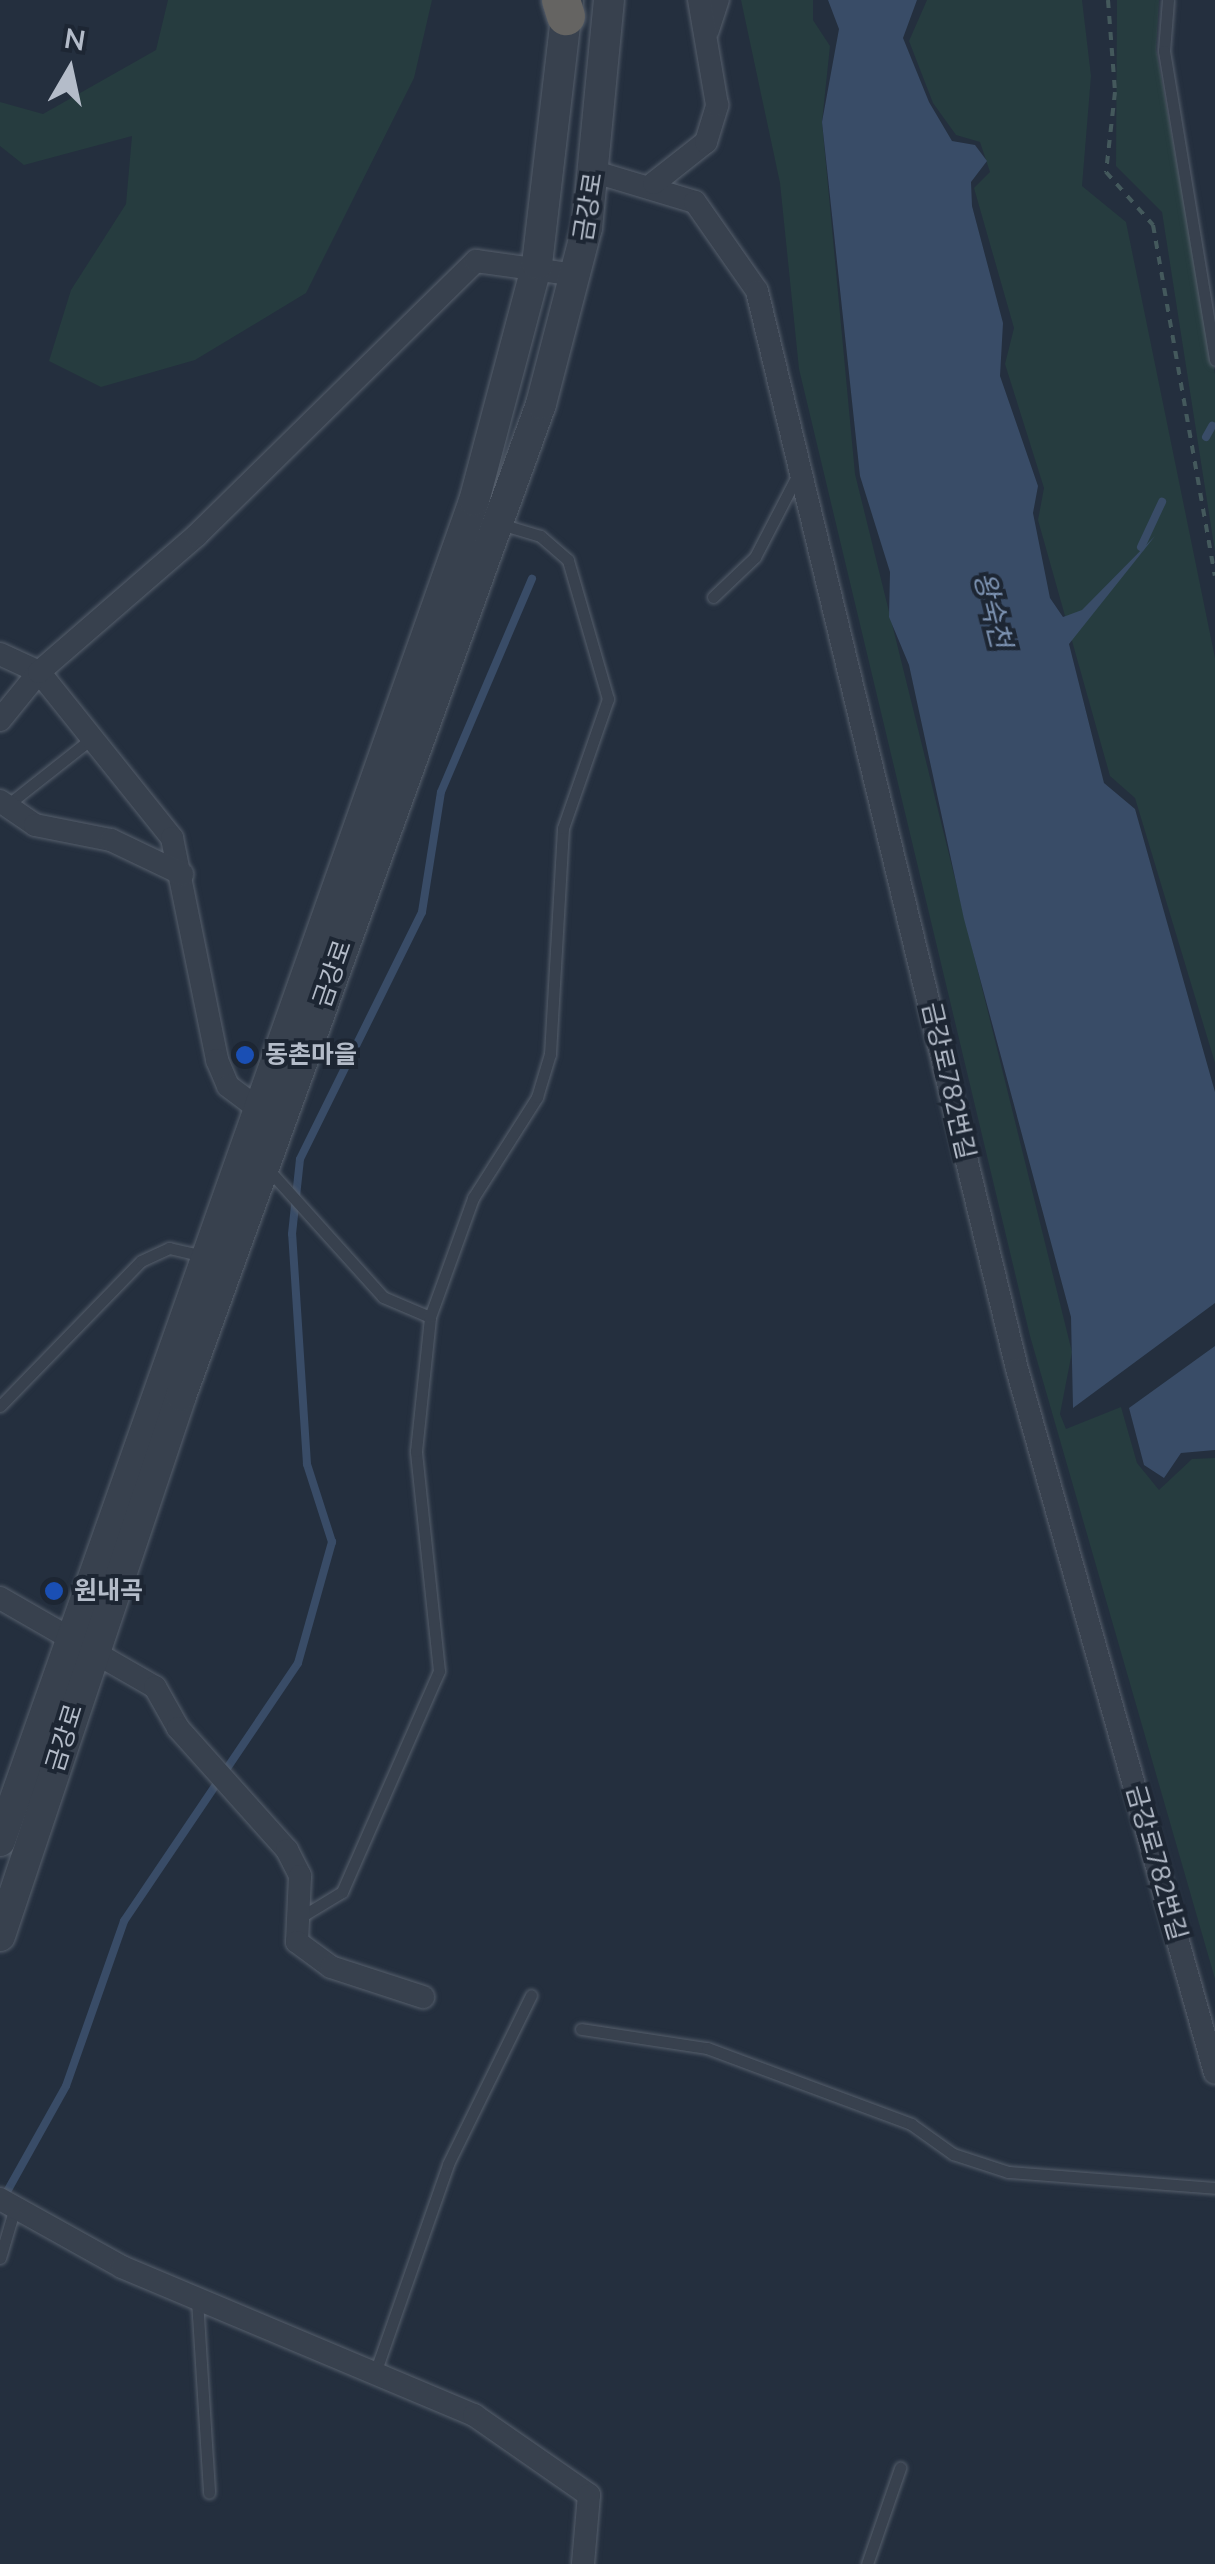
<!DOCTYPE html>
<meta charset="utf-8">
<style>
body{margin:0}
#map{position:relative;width:1215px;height:2564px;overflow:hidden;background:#242f3e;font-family:"Nunito Sans","Noto Sans KR",sans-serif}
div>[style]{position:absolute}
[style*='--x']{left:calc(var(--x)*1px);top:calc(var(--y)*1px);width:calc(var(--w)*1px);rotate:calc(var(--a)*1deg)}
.green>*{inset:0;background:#263c3f}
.water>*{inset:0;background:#394c67}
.stream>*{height:8px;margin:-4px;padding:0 4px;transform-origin:4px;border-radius:4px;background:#394c67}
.path>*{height:4px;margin-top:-2px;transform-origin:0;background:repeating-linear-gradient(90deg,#44595c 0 8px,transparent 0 16px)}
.roads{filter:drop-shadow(0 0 2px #565f6c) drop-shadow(0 0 2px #565f6c)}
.service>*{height:11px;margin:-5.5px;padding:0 5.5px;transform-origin:5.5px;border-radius:5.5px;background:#38414e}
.minor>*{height:22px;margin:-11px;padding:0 11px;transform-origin:11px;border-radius:11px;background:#38414e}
.tertiary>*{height:30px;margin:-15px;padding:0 15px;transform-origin:15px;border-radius:15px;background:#38414e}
.trunk>*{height:38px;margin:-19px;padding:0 19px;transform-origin:19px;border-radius:19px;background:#656462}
.dots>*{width:28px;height:28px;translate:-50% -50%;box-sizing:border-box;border:5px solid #1d2633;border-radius:50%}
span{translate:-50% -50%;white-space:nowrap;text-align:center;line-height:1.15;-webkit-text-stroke:8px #1d2633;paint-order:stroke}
.street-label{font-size:25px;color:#b4bcc9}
.poi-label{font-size:25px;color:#b4bcc9;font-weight:700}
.left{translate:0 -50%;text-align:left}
.water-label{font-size:28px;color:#7c92b1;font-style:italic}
.north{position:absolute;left:20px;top:20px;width:100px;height:100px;-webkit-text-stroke:8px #1d2633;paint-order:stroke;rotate:9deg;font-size:28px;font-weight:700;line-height:40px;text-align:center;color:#b4bcc9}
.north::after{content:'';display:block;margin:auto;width:35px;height:45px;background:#b4bcc9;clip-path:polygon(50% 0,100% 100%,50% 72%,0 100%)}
</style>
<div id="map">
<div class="green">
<div style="clip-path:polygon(168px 0,432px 0,414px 78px,306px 293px,195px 360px,101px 387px,49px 361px,71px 290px,126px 204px,132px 136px,24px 165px,0 146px,0 102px,43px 114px,156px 50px)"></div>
<div style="clip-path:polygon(741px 0,813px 0,813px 20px,830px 46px,822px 122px,855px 474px,1072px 1352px,1060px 1414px,1066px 1429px,1121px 1407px,1137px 1463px,1159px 1490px,1192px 1459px,1215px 1458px,1215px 1979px,1030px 1336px,799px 369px,780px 183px)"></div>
<div style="clip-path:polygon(927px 0,1082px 0,1091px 76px,1082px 186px,1126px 222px,1215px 658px,1215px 1063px,1135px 798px,1110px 776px,1038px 520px,1044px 488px,1005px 364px,1014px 328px,974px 188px,990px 172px,980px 142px,956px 135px,933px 103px,909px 41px)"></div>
<div style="clip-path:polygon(1117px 0,1159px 0,1156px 49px,1215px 374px,1215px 552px,1162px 212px,1116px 166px)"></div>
</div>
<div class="water">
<div style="clip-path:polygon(828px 0,917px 0,903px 38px,929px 102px,952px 141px,975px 145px,987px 161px,971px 182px,972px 206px,1003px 323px,1000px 376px,1038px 486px,1033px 513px,1050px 598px,1063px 617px,1082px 610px,1155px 536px,1069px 644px,1104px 783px,1135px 809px,1215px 1092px,1215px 1303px,1073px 1408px,1071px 1317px,964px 919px,909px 665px,889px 617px,890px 572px,860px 476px,822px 122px,839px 29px)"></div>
<div style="clip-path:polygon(1215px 1346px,1215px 1450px,1181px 1453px,1164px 1478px,1144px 1465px,1129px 1408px)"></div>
</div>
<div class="stream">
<div style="--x:1206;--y:437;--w:13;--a:-61"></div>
<div style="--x:1141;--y:547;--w:50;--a:-65"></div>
<div style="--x:4;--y:2197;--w:127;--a:-60.8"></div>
<div style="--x:66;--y:2086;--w:175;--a:-70.6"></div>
<div style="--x:124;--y:1921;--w:311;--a:-56"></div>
<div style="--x:298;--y:1663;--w:126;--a:-74.3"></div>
<div style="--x:332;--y:1542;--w:82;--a:-107.8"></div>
<div style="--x:307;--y:1464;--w:230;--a:-93.7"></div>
<div style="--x:292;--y:1234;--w:75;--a:-83.9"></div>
<div style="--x:300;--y:1159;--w:275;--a:-63.7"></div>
<div style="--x:422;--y:912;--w:121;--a:-81"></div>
<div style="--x:441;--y:792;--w:232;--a:-66.9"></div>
</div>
<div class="path">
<div style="--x:1108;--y:0;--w:92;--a:85.6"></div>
<div style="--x:1115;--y:92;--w:81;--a:96.4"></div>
<div style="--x:1106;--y:172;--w:71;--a:48.4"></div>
<div style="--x:1153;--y:225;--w:356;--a:80"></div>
</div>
<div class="roads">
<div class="service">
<div style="--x:1168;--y:0;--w:51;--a:94.5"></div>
<div style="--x:1164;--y:51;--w:313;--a:80.6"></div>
<div style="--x:713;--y:597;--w:58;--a:-43.6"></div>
<div style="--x:755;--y:557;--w:93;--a:-62.6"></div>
<div style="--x:6;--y:806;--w:110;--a:-38.3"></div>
<div style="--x:267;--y:1168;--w:173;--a:48"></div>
<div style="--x:383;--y:1297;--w:51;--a:23.1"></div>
<div style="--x:0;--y:1406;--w:202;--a:-45.8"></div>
<div style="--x:141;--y:1261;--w:31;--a:-25"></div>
<div style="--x:169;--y:1248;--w:35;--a:13"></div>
<div style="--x:299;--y:1918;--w:50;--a:-31.2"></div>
<div style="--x:342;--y:1892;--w:241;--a:-66.3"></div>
<div style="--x:439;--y:1671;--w:221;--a:-96"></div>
<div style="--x:416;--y:1451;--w:135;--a:-84"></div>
<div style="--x:430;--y:1317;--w:127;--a:-70.1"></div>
<div style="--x:473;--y:1198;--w:120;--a:-57.6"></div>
<div style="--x:537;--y:1097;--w:45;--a:-73.2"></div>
<div style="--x:550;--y:1054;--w:226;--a:-86.7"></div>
<div style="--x:563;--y:828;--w:137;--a:-70.8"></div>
<div style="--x:608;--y:699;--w:145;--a:-106.1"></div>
<div style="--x:568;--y:560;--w:37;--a:-139"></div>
<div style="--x:540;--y:536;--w:42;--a:-163.3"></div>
<div style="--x:581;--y:2029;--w:127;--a:8.6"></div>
<div style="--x:707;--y:2048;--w:218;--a:20.4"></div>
<div style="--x:911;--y:2124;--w:52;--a:35.5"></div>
<div style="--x:953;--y:2154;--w:58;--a:18.1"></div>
<div style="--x:1008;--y:2172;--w:208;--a:4.4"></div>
<div style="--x:0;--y:2258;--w:46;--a:-73.5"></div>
<div style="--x:197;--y:2300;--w:193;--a:86.4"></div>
<div style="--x:375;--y:2373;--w:221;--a:-70.7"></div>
<div style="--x:448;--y:2164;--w:188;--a:-63.8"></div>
<div style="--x:867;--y:2564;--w:102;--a:-71"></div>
</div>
<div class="minor">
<div style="--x:708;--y:30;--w:32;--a:-72"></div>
<div style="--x:595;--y:172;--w:104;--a:16.7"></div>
<div style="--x:695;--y:202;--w:108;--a:55.1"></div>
<div style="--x:757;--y:291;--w:1109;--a:76.44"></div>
<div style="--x:1017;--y:1369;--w:731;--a:74.29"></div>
<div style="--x:654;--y:183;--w:66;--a:-38.3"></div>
<div style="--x:706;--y:142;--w:39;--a:-73"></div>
<div style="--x:717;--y:105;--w:107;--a:-99.7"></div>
<div style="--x:0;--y:654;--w:43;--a:24.8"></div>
<div style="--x:39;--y:672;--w:213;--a:51.3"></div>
<div style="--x:172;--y:838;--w:227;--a:78.5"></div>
<div style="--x:217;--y:1060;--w:28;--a:67"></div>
<div style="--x:228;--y:1086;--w:50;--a:36.9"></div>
<div style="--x:0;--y:720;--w:62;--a:-50.9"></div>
<div style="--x:39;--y:672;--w:209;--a:-40.9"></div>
<div style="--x:197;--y:535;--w:391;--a:-44.5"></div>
<div style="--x:476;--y:261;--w:102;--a:7.9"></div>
<div style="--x:0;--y:801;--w:42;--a:34.4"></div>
<div style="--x:35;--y:825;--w:77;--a:11.2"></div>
<div style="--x:111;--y:840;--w:79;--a:25.6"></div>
<div style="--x:0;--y:1598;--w:179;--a:29.9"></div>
<div style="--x:155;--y:1687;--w:47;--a:60.7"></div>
<div style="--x:178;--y:1728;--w:164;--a:48.2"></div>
<div style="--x:287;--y:1850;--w:29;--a:63"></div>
<div style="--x:300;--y:1876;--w:66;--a:92.6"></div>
<div style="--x:297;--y:1942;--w:42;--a:36.3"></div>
<div style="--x:331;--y:1967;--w:97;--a:18.1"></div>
<div style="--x:0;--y:2199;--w:140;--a:29.1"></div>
<div style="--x:122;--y:2267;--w:382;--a:22.8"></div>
<div style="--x:474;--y:2415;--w:140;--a:34.8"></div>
<div style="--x:589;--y:2495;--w:69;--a:95"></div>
</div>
<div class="tertiary">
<div style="--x:0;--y:1841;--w:1421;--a:-70.52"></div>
<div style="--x:474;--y:501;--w:245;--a:-75.1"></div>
<div style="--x:537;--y:264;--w:266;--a:-83.3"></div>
<div style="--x:0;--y:1936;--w:570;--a:-71.47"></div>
<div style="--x:181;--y:1396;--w:1055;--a:-70.05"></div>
<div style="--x:541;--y:404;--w:182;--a:-75.4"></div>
<div style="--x:587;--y:228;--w:229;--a:-84.5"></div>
</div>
<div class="trunk">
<div style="--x:561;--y:0;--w:17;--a:73"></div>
</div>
</div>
<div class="dots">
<div style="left:245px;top:1055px;background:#1a4fb4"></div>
<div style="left:54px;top:1591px;background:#1a4fb4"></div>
</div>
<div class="street-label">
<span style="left:589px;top:207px;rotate:-81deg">금강로</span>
<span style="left:333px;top:974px;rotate:-71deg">금강로</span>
<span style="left:948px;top:1081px;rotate:77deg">금강로782번길</span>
<span style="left:65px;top:1738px;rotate:-73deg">금강로</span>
<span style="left:1156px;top:1863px;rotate:74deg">금강로782번길</span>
</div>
<div class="poi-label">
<span class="left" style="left:265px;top:1055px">동촌마을</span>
<span class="left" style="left:74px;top:1591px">원내곡</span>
</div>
<div class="water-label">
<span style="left:992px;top:610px;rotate:76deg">왕숙천</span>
</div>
<div class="north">N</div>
</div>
